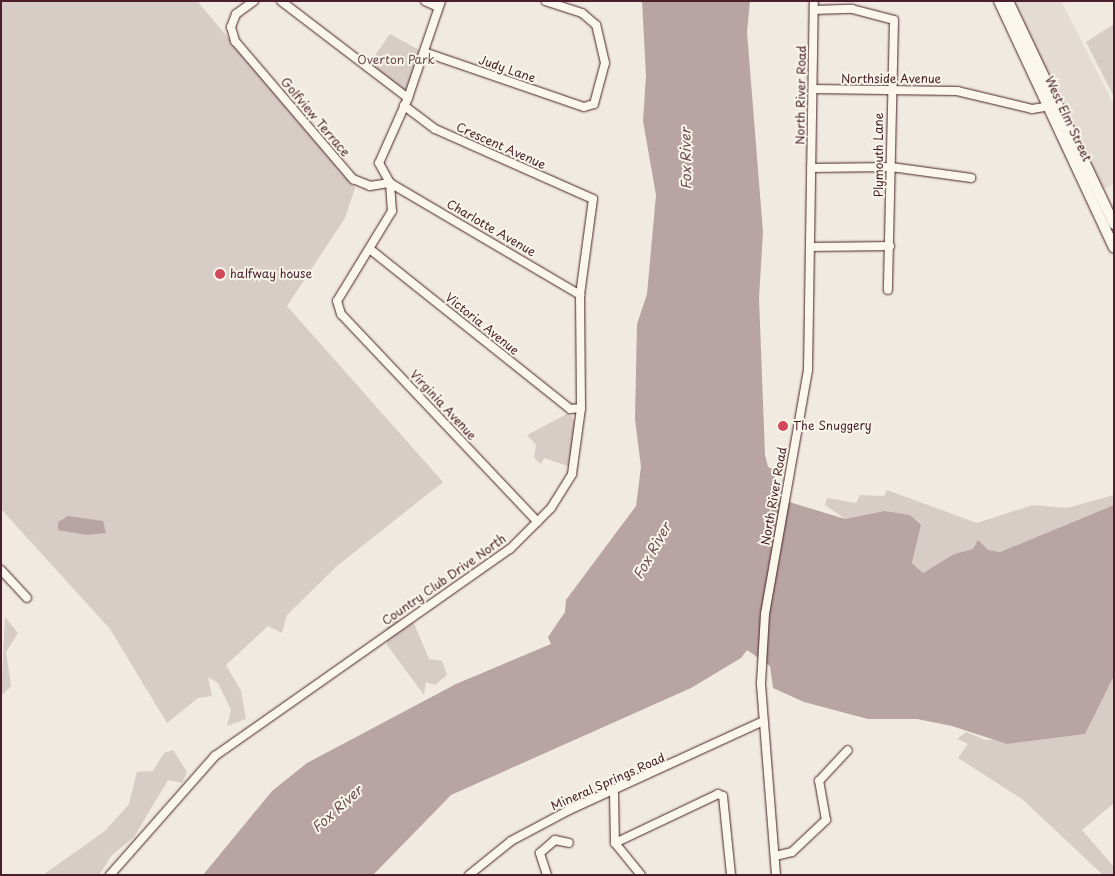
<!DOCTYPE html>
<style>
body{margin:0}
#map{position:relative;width:1115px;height:876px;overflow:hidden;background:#f0eae0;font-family:"Playpen Sans",sans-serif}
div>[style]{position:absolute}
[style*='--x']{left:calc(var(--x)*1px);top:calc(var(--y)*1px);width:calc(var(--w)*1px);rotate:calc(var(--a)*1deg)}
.built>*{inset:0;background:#e4dbd2}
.green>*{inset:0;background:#d8ccc6}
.water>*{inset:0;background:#b8a4a2}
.roads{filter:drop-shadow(0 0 1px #4a1f2b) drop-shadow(0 0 1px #4a1f2b)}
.minor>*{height:8px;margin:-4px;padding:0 4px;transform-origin:4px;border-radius:4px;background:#fbf7ec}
.major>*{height:10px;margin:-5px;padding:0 5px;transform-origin:5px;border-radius:5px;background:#fbf7ec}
.dots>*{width:14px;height:14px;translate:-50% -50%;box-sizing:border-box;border:2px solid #fbf7ec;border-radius:50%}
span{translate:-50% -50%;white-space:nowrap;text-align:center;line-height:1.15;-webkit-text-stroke:4px #fbf7ec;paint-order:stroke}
.park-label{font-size:12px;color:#6e4a52}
.street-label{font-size:12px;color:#4a1f2b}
.poi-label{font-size:12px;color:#4a1f2b}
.left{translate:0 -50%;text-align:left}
.water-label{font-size:14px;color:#704e55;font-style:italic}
.frame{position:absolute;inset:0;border:2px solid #4a1f2b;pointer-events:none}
</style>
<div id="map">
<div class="built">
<div style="clip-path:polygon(1009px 1px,1061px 1px,1114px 105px,1114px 184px,1100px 191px)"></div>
</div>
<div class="green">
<div style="clip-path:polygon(1px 1px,197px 1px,355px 188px,345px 218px,287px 306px,443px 482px,337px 566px,287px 615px,282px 633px,268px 626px,226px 665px,241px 691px,246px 719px,227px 726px,231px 710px,218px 683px,208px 677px,212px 696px,198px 698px,167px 723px,110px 629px,1px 509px)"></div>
<div style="clip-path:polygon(1114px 24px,1114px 97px,1086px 42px)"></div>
<div style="clip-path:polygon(390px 34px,421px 51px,407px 94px,369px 64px)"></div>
<div style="clip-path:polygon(569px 413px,575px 422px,570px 467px,544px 458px,541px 464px,534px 458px,536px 445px,527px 435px)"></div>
<div style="clip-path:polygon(887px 490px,977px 523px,1033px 505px,1067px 508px,1114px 495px,1114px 505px,1000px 552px,974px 549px,954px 554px,923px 573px,912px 563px,921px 525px,884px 511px,845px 519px,825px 505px,827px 498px,856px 503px,860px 495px,884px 496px)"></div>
<div style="clip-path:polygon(5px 617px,18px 633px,6px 652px,11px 686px,1px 696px)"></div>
<div style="clip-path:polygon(391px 621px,413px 621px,429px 659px,442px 661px,447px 675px,435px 685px,426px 682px,424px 695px,387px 645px,386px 629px)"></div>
<div style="clip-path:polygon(1114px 676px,1114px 803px,1082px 830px,1114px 867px,1114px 875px,1103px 875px,1022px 799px,958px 758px,968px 744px,957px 739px,966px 732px,985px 740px,1084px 734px)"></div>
<div style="clip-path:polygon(173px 750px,187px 772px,182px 783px,168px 780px,134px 837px,112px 855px,99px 875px,43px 875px,105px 831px,129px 804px,137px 772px,153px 771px,164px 753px)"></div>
</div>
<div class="water">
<div style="clip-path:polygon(642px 1px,750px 1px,747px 32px,763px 232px,759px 298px,765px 455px,768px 467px,775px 470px,773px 497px,845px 519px,884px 511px,910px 515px,921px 525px,912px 563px,923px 573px,954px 554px,973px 549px,978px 540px,988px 550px,1000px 552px,1114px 505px,1114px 676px,1085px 734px,1007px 744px,952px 726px,917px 719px,868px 719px,804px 702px,773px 688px,770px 666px,747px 650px,741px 658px,691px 688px,451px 795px,373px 875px,203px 875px,272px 791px,307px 763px,456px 684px,551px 644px,548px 637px,565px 612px,566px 600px,636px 506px,641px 467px,635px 419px,637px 324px,647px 294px,656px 195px,643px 121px,646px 76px)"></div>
<div style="clip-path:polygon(68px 516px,103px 521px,106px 533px,87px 535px,58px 530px,58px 522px)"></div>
</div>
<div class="roads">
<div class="minor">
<div style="--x:254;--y:1;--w:22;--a:144"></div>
<div style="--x:236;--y:14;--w:14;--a:111"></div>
<div style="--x:231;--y:27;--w:15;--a:74"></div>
<div style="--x:235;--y:41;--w:182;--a:49.5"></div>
<div style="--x:353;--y:179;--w:18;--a:22"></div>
<div style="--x:370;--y:186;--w:20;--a:-9"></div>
<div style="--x:390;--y:183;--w:221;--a:30.5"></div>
<div style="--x:281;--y:1;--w:160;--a:37.4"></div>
<div style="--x:425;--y:1;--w:14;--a:25"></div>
<div style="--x:441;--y:1;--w:102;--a:108.8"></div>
<div style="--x:408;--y:98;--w:71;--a:114"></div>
<div style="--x:379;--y:163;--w:23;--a:61"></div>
<div style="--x:390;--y:183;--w:28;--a:86"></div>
<div style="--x:392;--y:211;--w:105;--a:121.4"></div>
<div style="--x:337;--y:301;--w:14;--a:73"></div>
<div style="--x:341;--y:314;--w:286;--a:46.6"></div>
<div style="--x:814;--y:10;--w:38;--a:-2"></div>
<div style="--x:852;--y:9;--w:43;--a:14.7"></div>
<div style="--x:894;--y:20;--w:270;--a:91.3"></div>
<div style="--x:424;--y:52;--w:169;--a:19"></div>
<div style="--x:584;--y:107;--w:10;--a:-17"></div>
<div style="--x:594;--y:104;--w:42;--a:-75"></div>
<div style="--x:605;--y:63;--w:39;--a:-103"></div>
<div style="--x:596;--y:25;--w:18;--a:-139"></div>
<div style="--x:582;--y:13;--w:38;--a:-162"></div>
<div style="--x:813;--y:89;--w:144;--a:0.8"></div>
<div style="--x:957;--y:91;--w:77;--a:13.5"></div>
<div style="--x:1032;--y:109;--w:19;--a:-9"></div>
<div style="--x:811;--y:168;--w:80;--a:-0.7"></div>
<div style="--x:891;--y:167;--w:81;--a:7.8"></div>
<div style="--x:812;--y:247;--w:78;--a:-0.7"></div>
<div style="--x:371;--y:250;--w:255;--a:38.6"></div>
<div style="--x:570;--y:409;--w:11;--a:-5"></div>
<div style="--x:1;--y:570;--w:38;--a:47"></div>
<div style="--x:614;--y:793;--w:50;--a:88.9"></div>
<div style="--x:615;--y:843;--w:114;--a:-25.4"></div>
<div style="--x:718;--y:794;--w:5;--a:22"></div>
<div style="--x:723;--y:796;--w:79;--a:84.2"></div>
<div style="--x:615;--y:843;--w:41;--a:50.9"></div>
<div style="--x:775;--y:856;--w:17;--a:-13"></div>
<div style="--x:792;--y:852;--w:47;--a:-43.3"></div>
<div style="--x:826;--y:820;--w:40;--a:-100"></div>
<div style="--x:819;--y:781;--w:42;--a:-46.9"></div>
<div style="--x:110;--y:875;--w:159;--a:-48.6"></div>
<div style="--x:215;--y:756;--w:360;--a:-35.1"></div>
<div style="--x:510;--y:549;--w:58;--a:-45"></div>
<div style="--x:551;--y:508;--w:40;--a:-58"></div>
<div style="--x:572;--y:474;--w:67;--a:-82.2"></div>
<div style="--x:581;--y:408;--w:113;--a:-90.5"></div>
<div style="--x:580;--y:295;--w:97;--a:-82.3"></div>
<div style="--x:593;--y:199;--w:173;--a:-156.1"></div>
<div style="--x:435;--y:129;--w:39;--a:-143"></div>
<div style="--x:469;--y:875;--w:54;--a:-39"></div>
<div style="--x:511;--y:841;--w:66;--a:-28.1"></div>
<div style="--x:569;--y:810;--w:213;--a:-24.6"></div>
<div style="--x:547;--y:875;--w:23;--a:-108"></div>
<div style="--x:540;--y:853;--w:20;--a:-41"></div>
<div style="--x:555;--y:840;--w:14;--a:12"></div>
<div style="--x:776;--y:875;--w:193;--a:-94.5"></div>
<div style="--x:761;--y:683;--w:69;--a:-86.7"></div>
<div style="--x:765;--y:614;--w:248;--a:-80"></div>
<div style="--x:808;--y:370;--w:369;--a:-89.1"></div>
</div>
<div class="major">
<div style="--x:999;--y:1;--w:272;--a:65"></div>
<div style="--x:1008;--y:1;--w:247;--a:64.6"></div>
</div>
</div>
<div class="dots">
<div style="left:220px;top:274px;background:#d1495b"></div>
<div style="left:783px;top:426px;background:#d1495b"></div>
</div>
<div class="park-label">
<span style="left:396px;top:60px">Overton Park</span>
</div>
<div class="street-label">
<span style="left:507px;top:69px;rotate:19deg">Judy Lane</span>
<span style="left:891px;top:79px">Northside Avenue</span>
<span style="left:801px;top:95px;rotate:-89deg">North River Road</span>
<span style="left:315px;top:117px;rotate:50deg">Golfview Terrace</span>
<span style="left:1068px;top:119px;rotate:65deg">West Elm Street</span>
<span style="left:501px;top:146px;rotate:24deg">Crescent Avenue</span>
<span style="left:879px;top:155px;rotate:-90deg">Plymouth Lane</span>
<span style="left:491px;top:228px;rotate:30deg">Charlotte Avenue</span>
<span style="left:482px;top:324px;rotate:39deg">Victoria Avenue</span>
<span style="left:443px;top:405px;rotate:47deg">Virginia Avenue</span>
<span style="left:774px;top:496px;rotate:-80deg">North River Road</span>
<span style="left:444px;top:580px;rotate:-35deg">Country Club Drive North</span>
<span style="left:608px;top:782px;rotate:-24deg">Mineral Springs Road</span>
</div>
<div class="poi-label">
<span class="left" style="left:230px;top:274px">halfway house</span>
<span class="left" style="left:793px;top:426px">The Snuggery</span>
</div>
<div class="water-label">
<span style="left:686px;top:159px;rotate:-91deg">Fox River</span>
<span style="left:652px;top:551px;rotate:-61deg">Fox River</span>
<span style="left:337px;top:809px;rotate:-42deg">Fox River</span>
</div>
<div class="frame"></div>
</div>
